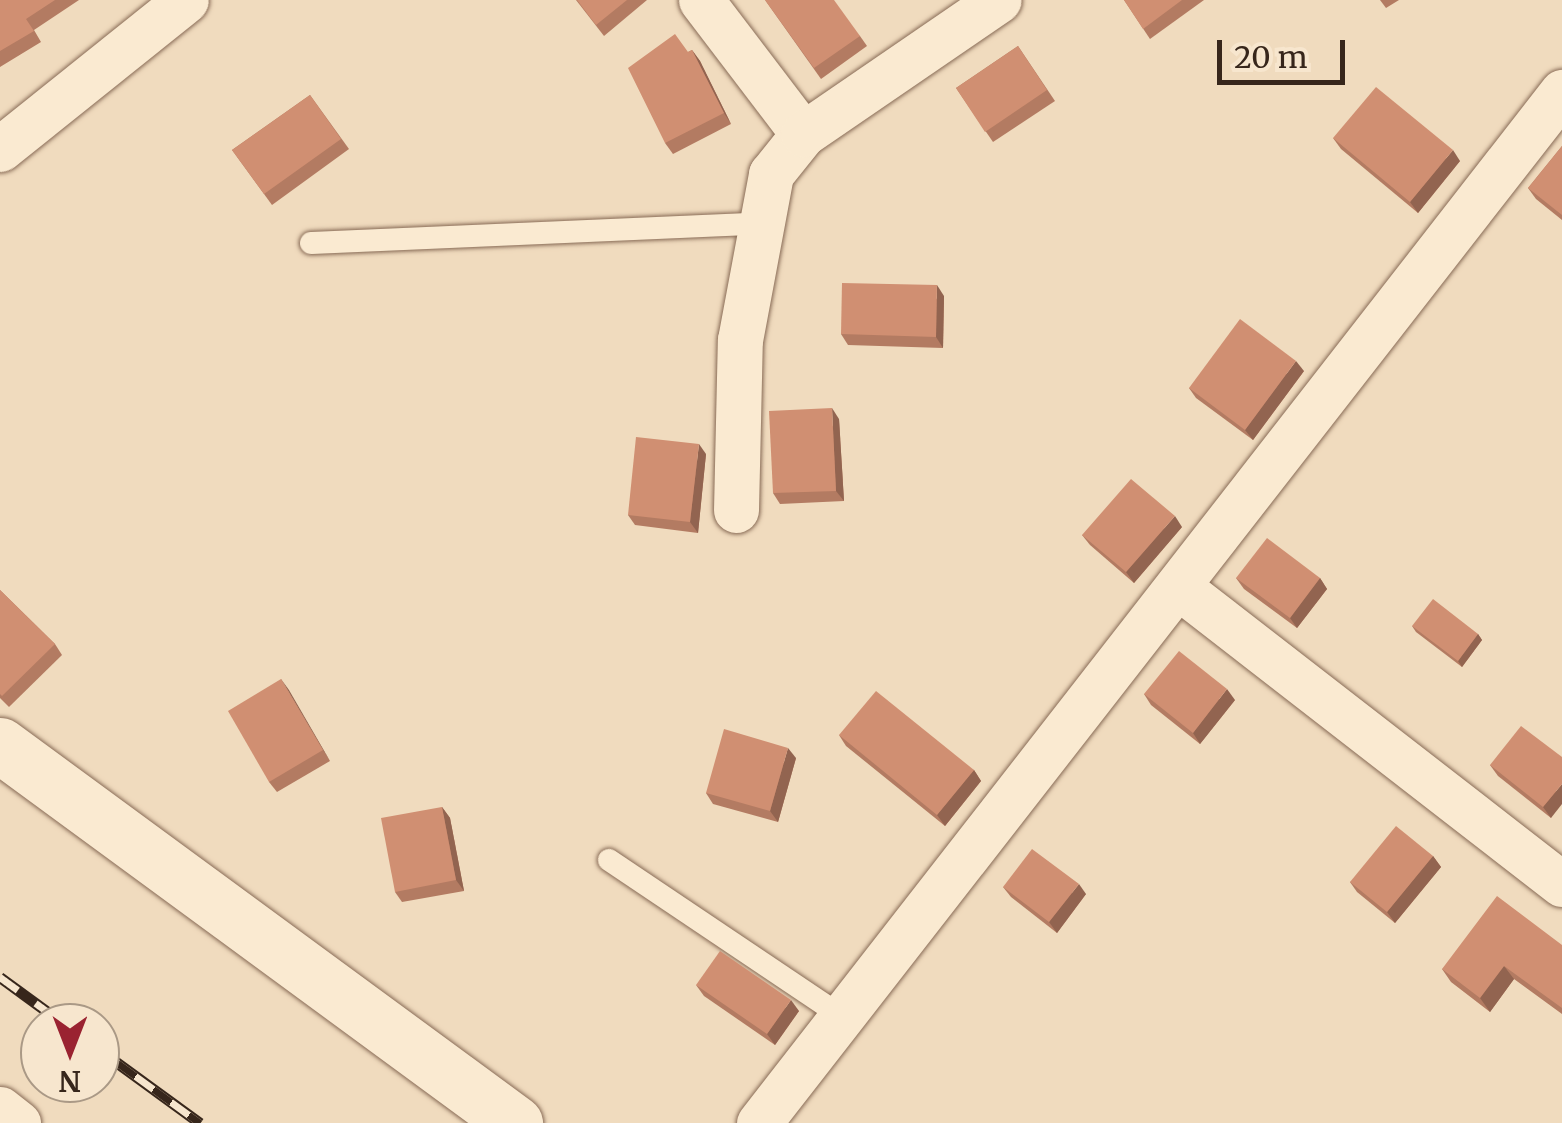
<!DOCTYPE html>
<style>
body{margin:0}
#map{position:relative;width:1562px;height:1123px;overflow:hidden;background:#f0dbbe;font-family:Merriweather,serif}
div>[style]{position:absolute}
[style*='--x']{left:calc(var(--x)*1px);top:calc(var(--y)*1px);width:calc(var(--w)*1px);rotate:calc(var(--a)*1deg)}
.roads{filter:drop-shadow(0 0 2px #886b56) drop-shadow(0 0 2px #886b56)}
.service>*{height:22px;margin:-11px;padding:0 11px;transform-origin:11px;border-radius:11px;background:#faead1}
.minor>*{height:45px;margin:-22.5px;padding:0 22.5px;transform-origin:22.5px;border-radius:22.5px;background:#faead1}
.tertiary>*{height:55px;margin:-27.5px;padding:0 27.5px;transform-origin:27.5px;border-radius:27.5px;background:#faead1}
.rail>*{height:11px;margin-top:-5.5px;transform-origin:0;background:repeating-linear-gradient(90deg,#f7e6ce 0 22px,#37261b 0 44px);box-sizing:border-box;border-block:2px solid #37261b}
.wall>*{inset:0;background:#b37b62}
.shaded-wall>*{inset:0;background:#926450}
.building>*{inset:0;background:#d08f72}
span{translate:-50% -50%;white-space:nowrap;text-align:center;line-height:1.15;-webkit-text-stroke:9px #f7e6ce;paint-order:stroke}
.north{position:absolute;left:20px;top:1003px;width:100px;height:100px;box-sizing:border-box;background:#f7e6ce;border:2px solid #aa9986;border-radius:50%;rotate:180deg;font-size:28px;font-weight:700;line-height:40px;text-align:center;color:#37261b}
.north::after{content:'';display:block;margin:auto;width:35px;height:45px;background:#9a2331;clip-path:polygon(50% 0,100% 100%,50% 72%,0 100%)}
.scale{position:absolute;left:1217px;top:40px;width:128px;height:45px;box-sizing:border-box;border:5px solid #37261b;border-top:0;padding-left:12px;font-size:30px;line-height:35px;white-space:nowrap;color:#37261b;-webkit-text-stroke:8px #f7e6ce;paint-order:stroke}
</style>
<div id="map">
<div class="roads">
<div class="service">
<div style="--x:311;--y:243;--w:450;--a:-2.5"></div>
<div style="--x:609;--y:860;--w:282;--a:33.9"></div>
</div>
<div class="minor">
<div style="--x:701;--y:0;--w:168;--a:52.7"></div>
<div style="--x:0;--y:149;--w:238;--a:-38.7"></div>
<div style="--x:736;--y:510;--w:170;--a:-88.7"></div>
<div style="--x:740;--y:340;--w:169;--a:-79.4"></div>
<div style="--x:771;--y:174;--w:51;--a:-51.3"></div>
<div style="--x:803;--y:134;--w:237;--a:-34.4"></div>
<div style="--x:1180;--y:588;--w:483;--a:37.8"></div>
<div style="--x:0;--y:1109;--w:23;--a:38"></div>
<div style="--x:759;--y:1123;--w:1307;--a:-52.09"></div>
</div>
<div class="tertiary">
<div style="--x:0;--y:745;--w:639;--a:36.28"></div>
</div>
</div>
<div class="rail">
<div style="--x:0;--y:977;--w:78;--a:36.1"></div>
<div style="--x:100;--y:1050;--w:124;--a:36.1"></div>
</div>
<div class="wall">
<div style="clip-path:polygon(0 0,79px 0,34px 30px,41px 42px,0 67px)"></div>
<div style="clip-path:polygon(576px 0,647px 0,604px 36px)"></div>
<div style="clip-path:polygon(765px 0,860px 36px,867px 46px,821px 79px)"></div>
<div style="clip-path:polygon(1124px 0,1204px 0,1150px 39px)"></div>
<div style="clip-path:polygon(1380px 0,1399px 0,1386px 8px)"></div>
<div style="clip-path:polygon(1018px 46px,1055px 101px,993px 142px,956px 88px)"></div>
<div style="clip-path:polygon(692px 50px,700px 61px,731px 124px,673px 154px,665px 143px,688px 52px)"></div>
<div style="clip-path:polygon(310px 95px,349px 149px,272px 205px,232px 150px)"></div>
<div style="clip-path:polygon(1333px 138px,1460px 161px,1418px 213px,1341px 149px)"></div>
<div style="clip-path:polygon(1562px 146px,1562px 220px,1536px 199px,1528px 188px)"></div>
<div style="clip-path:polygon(944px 296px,943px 348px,848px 345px,841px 334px)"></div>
<div style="clip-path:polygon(1304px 371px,1253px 440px,1196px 398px,1189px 388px)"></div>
<div style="clip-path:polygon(839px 419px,844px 501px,780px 504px,773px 493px)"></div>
<div style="clip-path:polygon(706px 454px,698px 533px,635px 525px,628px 515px)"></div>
<div style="clip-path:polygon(1182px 527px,1134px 583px,1090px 545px,1082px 535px)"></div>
<div style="clip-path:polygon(1236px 578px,1320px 578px,1327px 589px,1297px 628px,1244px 589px)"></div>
<div style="clip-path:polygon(0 590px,55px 644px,62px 655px,9px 707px,0 698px)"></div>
<div style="clip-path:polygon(1412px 626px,1478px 634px,1482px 640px,1462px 667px,1416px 632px)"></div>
<div style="clip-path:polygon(281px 679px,330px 761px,277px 792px,269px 782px)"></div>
<div style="clip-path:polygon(1144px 694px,1235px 700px,1200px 744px,1151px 705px)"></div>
<div style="clip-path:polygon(839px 735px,974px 770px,981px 781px,945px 826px,846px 746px)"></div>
<div style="clip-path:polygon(1562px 757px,1551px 818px,1498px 776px,1490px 765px)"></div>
<div style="clip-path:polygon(796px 758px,778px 822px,713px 804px,706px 793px)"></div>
<div style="clip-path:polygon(442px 807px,450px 818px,464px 891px,402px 902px,395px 892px)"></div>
<div style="clip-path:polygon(1433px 856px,1441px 867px,1395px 923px,1357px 892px,1350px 882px)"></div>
<div style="clip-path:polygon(1003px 887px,1086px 894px,1057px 933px,1011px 897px)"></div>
<div style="clip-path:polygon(1562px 945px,1562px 1014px,1514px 979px,1490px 1012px,1451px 982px,1442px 969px)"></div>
<div style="clip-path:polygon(696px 985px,799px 1011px,775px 1045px,704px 996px)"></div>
</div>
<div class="shaded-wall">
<div style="clip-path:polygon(692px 50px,700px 61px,731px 124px,724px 113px)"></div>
<div style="clip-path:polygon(1453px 150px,1460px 161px,1418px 213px,1410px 202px)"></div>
<div style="clip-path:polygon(937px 285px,944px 296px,943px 348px,936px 337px)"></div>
<div style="clip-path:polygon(1296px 361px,1304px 371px,1253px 440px,1245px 430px)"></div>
<div style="clip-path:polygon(832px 408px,839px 419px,844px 501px,836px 491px)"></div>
<div style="clip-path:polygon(699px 444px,706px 454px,698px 533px,690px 522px)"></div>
<div style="clip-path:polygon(1175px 516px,1182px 527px,1134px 583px,1126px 572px)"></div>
<div style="clip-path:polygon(1320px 578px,1327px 589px,1297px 628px,1290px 618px)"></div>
<div style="clip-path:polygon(1478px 634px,1482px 640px,1462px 667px,1458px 661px)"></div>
<div style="clip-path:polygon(281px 679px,289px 690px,330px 761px,323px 750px)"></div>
<div style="clip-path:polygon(1227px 689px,1235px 700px,1200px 744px,1193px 733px)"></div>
<div style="clip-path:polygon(788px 748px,796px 758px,778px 822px,770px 811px)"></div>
<div style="clip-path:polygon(974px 770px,981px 781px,945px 826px,937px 815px)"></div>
<div style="clip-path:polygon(1562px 784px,1562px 804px,1551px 818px,1543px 807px)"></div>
<div style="clip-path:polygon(442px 807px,450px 818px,464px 891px,456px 880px)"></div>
<div style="clip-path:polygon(1433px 856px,1441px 867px,1395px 923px,1387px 912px)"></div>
<div style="clip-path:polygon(1079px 884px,1086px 894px,1057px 933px,1049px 922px)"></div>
<div style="clip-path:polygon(1504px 966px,1514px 979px,1490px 1012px,1480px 998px)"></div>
<div style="clip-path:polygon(791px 1000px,799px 1011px,775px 1045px,767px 1034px)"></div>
</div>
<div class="building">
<div style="clip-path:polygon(0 0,55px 0,26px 19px,34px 31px,0 51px)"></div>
<div style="clip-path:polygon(577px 0,627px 0,596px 25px)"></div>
<div style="clip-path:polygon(765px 0,834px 0,860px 36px,814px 68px)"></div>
<div style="clip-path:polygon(1124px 0,1182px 0,1143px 29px)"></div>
<div style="clip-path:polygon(675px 34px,688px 52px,692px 50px,724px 113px,665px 143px,628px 68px)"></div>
<div style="clip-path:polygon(1018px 46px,1047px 90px,985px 132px,956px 88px)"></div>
<div style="clip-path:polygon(1376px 87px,1453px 150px,1410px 202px,1333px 138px)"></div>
<div style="clip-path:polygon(310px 95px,341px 139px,264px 194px,232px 150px)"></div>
<div style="clip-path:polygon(1562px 146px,1562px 215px,1528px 188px)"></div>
<div style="clip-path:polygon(842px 283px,937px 285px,936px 337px,841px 334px)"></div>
<div style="clip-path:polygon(1240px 319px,1296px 361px,1245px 430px,1189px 388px)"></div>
<div style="clip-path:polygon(832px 408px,836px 491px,773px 493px,769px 411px)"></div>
<div style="clip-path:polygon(636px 437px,699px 444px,690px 522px,628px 515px)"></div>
<div style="clip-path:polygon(1131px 479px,1175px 516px,1126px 572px,1082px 535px)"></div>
<div style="clip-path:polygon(1267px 538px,1320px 578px,1290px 618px,1236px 578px)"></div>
<div style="clip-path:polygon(0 590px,55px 644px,2px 696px,0 694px)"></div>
<div style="clip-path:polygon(1433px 599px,1478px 634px,1458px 661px,1412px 626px)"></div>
<div style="clip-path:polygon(1179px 651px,1227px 689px,1193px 733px,1144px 694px)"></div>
<div style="clip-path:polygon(281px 679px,323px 750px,269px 782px,228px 711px)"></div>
<div style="clip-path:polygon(876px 691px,974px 770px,937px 815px,839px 735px)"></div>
<div style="clip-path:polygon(1521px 726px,1562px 757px,1562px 784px,1543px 807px,1490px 765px)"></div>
<div style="clip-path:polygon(724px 729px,788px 748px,770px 811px,706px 793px)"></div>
<div style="clip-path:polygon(442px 807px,456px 880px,395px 892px,381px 818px)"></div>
<div style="clip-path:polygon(1396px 826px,1433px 856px,1387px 912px,1350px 882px)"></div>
<div style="clip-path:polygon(1032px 849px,1079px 884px,1049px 922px,1003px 887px)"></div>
<div style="clip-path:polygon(1497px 896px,1562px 945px,1562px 1008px,1504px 966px,1480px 998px,1442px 969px)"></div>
<div style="clip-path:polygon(720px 951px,791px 1000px,767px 1034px,696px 985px)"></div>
</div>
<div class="north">N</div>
<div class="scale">20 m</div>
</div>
